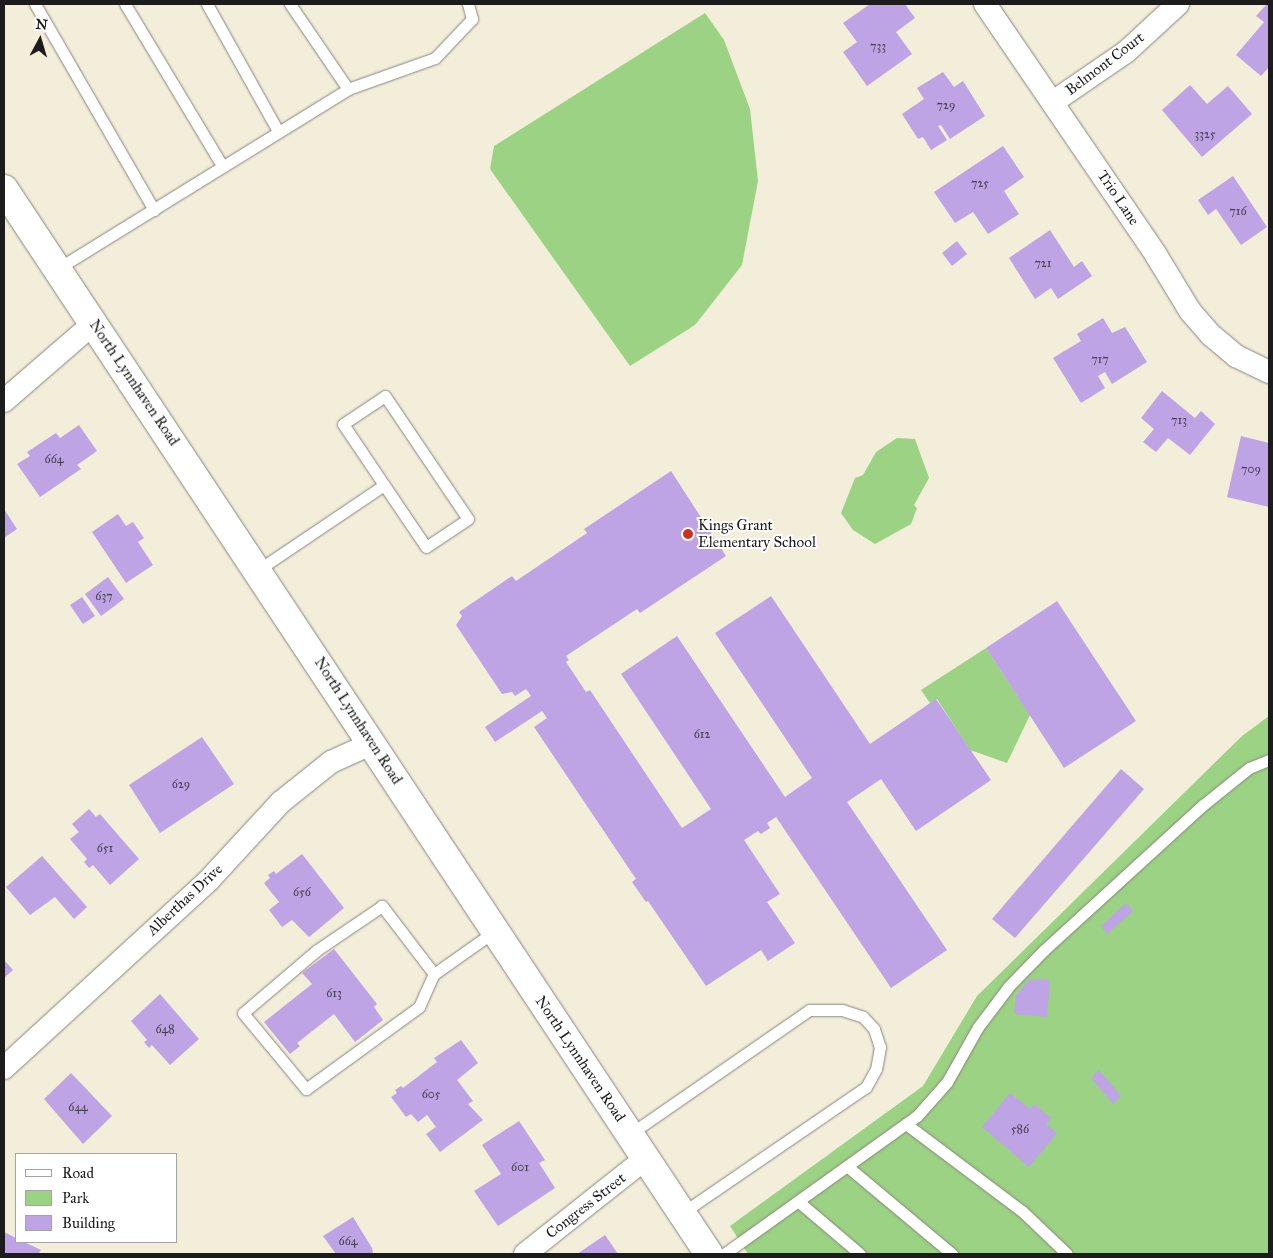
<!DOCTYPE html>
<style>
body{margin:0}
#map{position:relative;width:1273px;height:1258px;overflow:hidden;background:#f3eeda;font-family:"IM FELL Great Primer",serif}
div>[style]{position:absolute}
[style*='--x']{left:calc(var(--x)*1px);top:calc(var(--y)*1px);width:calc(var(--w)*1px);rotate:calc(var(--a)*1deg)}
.green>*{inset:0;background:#9bd283}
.building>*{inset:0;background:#bea4e4}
.roads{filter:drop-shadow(0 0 1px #88857b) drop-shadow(0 0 1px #88857b)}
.lane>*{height:11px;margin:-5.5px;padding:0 5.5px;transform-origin:5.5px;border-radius:5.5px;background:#fff}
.street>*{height:22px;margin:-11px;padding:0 11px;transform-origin:11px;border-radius:11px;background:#fff}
.secondary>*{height:28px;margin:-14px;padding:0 14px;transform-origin:14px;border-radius:14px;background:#fff}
.dots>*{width:14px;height:14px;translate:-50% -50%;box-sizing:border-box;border:2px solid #fff;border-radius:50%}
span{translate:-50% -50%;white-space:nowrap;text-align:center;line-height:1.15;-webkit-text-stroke:4px #fff;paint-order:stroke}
.number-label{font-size:12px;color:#443e4e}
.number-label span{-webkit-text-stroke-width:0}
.street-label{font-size:15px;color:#1c1c1c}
.poi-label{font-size:15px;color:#1c1c1c}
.left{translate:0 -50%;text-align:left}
.frame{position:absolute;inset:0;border:5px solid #1c1c1c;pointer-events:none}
.legend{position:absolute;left:15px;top:1153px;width:162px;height:90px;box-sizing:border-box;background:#fff;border:1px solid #a4a4a4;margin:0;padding:6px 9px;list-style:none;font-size:15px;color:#1c1c1c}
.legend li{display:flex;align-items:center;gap:10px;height:25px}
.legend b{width:25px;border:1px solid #a4a4a4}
.north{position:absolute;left:15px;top:15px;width:50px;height:50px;-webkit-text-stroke:4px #fff;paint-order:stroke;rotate:6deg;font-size:14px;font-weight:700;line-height:20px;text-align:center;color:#1c1c1c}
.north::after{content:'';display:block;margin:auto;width:18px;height:22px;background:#1c1c1c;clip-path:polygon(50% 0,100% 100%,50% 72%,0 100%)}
</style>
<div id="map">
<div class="green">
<div style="clip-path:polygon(705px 13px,724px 40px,750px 109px,758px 181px,742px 265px,695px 325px,630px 366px,490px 169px,494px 146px)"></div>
<div style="clip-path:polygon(897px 438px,915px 439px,929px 478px,914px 505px,917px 508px,911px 524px,875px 544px,853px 530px,841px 513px,855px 478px,863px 475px,876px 452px)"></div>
<div style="clip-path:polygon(986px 648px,1030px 715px,1007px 763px,970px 750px,937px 699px,930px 703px,921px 690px)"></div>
<div style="clip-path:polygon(1269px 716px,1269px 1254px,748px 1254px,730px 1226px,923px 1086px,977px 996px,1242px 736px)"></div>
</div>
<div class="building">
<div style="clip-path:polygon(870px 4px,905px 4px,915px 18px,896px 32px,912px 54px,867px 86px,843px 52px,857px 42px,843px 23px)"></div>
<div style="clip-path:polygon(1267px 4px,1269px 4px,1269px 67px,1261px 76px,1236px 55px,1264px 22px,1256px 16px)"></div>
<div style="clip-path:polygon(943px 72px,954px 87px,963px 81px,985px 116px,950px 139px,941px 125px,938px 126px,947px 140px,931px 150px,923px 137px,918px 139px,902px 114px,924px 99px,917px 88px)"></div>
<div style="clip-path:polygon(1190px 85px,1207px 104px,1228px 86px,1252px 114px,1202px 157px,1162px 110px)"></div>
<div style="clip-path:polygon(1003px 146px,1024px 177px,1004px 191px,1019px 214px,988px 234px,973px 212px,955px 223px,934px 192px)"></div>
<div style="clip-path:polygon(1233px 176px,1267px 227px,1241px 245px,1216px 209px,1208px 215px,1198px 200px)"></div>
<div style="clip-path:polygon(1050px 230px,1074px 267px,1082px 261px,1092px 276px,1058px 299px,1051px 288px,1035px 299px,1009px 258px)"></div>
<div style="clip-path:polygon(957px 241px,967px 254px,952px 266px,942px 253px)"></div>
<div style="clip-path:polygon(1103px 318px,1112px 333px,1125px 327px,1147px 362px,1112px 384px,1105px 372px,1098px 376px,1105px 388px,1081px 403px,1053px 358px,1081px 341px,1077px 334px)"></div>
<div style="clip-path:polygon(1162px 391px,1195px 418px,1201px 411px,1215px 424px,1190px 455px,1168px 438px,1156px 452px,1143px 442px,1154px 429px,1141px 418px)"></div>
<div style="clip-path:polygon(79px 425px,97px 451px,77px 465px,81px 469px,40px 497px,17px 464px,30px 456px,27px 452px,56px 433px,60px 438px)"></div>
<div style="clip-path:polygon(1241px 436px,1269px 443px,1269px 507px,1227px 497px)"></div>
<div style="clip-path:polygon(671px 471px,726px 556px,640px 613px,637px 609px,566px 656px,569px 660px,566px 662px,586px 692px,590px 690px,682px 828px,711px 809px,621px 674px,677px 636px,785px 797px,812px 778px,715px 633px,771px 596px,870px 744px,936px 699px,991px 780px,916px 831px,881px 779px,847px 802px,947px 950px,891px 988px,776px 817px,767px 823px,770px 828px,761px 834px,758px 831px,744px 840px,780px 894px,767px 902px,795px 943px,768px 961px,761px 950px,706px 986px,648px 901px,646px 902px,632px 882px,636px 879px,534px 727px,547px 718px,542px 711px,495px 742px,485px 727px,531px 696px,526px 689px,515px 696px,512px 692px,502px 694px,456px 625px,462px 616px,459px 612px,512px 576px,516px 581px,587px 533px,584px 529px)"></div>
<div style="clip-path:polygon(4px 509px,17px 529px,4px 538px)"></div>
<div style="clip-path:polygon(118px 514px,126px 526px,133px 522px,144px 538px,138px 542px,153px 565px,126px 583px,92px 532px)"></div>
<div style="clip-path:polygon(108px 577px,124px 599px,101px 616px,85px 594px)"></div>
<div style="clip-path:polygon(82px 597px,95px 616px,83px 624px,70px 605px)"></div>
<div style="clip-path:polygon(1057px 601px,1136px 721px,1064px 768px,986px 648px)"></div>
<div style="clip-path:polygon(202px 737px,234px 784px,160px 833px,129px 785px)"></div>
<div style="clip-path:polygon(1121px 769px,1144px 789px,1015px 938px,992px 919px)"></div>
<div style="clip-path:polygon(89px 809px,96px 817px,100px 814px,139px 859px,110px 885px,93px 865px,89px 868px,84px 862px,87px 859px,70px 839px,79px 832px,72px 824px)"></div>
<div style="clip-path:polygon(302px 854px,344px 908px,309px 937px,292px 920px,282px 927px,269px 910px,279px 902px,264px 883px,270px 878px,268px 875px,274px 871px,276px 874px)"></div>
<div style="clip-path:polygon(42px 856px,87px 907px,74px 919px,55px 897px,30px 915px,6px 887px)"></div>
<div style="clip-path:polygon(1126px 903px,1133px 911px,1107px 934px,1101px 926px)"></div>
<div style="clip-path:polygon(334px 949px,377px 1004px,374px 1007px,383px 1020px,355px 1042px,334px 1014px,297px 1043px,300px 1046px,290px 1054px,264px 1022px,312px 984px,302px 973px)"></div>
<div style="clip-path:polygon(4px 960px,13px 970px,4px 978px)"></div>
<div style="clip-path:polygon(1030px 979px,1050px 980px,1047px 1017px,1014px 1014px,1016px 995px)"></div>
<div style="clip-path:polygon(160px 994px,199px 1039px,170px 1065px,152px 1045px,149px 1048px,144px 1042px,147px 1040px,131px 1021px)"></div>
<div style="clip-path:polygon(461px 1040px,478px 1063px,457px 1080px,473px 1101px,468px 1104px,483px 1120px,440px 1152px,426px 1134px,436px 1127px,427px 1115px,418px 1122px,411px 1114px,406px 1117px,391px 1097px,397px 1093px,395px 1090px,401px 1086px,403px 1088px,437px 1062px,434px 1058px)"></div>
<div style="clip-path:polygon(1099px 1070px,1121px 1096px,1113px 1104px,1091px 1078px)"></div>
<div style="clip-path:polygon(71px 1073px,112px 1116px,83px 1144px,44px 1099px)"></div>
<div style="clip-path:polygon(1010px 1093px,1030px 1109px,1034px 1104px,1051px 1118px,1046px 1124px,1057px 1133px,1029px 1167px,982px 1127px)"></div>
<div style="clip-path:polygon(519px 1121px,545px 1160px,539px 1163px,555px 1188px,498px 1226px,474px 1191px,501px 1174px,482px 1145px)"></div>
<div style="clip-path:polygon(353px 1217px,372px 1248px,373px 1254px,336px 1254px,323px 1236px)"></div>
<div style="clip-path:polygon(4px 1232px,16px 1238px,16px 1242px,24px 1242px,41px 1250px,38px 1254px,4px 1254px)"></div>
<div style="clip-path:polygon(605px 1235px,618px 1254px,577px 1254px)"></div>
</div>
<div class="roads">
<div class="lane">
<div style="--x:35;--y:4;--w:238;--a:60"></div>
<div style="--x:125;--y:4;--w:190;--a:59"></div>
<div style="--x:207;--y:4;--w:145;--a:60.8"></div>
<div style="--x:290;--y:4;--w:103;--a:55.7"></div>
<div style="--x:57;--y:269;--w:342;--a:-31.7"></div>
<div style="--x:348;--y:89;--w:92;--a:-19.6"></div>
<div style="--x:435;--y:58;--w:54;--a:-46.5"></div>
<div style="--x:472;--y:19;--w:16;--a:-105"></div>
<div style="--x:258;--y:570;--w:152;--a:-34"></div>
<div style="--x:384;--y:485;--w:73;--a:-123.9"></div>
<div style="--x:343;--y:424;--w:50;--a:-33.7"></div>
<div style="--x:385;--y:396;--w:148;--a:56"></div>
<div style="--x:468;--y:519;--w:50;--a:146.3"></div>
<div style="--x:426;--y:547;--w:75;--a:-124.1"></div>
<div style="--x:434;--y:974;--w:86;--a:-127.4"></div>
<div style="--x:382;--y:906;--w:78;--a:145.9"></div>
<div style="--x:317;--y:950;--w:97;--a:139.6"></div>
<div style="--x:243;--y:1013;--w:99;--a:50.3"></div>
<div style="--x:306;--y:1089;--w:140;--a:-36"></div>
<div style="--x:419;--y:1007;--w:36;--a:-66"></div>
<div style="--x:434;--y:974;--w:75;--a:-35.2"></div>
<div style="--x:906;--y:1124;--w:145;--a:36.9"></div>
<div style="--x:1022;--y:1211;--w:62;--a:43.7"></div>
<div style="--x:630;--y:1134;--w:218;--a:-34.7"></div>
<div style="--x:809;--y:1010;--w:33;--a:0"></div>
<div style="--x:842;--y:1010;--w:22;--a:18"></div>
<div style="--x:863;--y:1017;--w:16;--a:47"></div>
<div style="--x:874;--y:1029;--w:19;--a:72"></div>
<div style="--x:880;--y:1047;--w:22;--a:100"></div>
<div style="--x:876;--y:1069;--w:21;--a:119"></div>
<div style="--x:866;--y:1087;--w:223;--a:145.6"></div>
<div style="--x:848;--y:1167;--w:136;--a:39.9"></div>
<div style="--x:799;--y:1202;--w:80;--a:40.4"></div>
<div style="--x:724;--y:1254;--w:237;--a:-35.6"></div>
<div style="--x:917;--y:1116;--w:45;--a:-48.6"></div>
<div style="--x:947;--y:1082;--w:63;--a:-60.6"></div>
<div style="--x:978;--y:1027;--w:51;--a:-52.9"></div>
<div style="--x:1009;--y:986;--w:50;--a:-45.8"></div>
<div style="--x:1044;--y:950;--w:215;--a:-42.4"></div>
<div style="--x:1203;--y:805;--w:59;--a:-38.8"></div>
<div style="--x:1249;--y:768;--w:22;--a:-22"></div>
</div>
<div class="street">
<div style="--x:985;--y:4;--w:304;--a:55.7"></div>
<div style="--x:1156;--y:255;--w:66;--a:58.7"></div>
<div style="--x:1190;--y:311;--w:32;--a:49"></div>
<div style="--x:1211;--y:335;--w:33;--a:40"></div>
<div style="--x:1236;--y:356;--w:37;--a:26"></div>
<div style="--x:1053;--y:102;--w:88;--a:-34.4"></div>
<div style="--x:1126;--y:52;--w:71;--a:-42.7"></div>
<div style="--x:4;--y:401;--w:118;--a:-40.9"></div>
<div style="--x:4;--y:1068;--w:277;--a:-42.5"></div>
<div style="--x:208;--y:881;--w:108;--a:-47.3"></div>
<div style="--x:281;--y:802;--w:64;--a:-38.7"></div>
<div style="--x:331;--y:762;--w:46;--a:-24.3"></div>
<div style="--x:525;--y:1254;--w:154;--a:-38.4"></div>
</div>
<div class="secondary">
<div style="--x:4;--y:189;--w:1277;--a:56.5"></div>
</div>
</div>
<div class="dots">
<div style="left:688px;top:534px;background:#c8321e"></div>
</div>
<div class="number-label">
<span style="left:878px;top:47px">733</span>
<span style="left:946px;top:106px">729</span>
<span style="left:1205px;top:135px">3325</span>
<span style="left:980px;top:184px">725</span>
<span style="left:1238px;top:212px">716</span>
<span style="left:1043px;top:264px">721</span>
<span style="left:1100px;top:360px">717</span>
<span style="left:1179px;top:421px">713</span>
<span style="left:54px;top:460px">664</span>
<span style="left:1251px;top:470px">709</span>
<span style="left:104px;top:597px">637</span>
<span style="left:702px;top:735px">612</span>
<span style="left:181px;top:785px">629</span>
<span style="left:105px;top:849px">651</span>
<span style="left:302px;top:893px">656</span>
<span style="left:334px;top:994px">613</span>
<span style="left:165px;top:1030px">648</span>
<span style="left:431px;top:1095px">605</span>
<span style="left:78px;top:1108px">644</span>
<span style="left:1020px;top:1130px">586</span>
<span style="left:520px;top:1168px">601</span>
<span style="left:348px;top:1242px">664</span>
</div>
<div class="street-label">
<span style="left:1105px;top:64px;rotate:-37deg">Belmont Court</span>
<span style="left:1118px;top:198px;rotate:56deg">Trio Lane</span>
<span style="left:134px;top:383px;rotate:56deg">North Lynnhaven Road</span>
<span style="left:358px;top:721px;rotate:57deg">North Lynnhaven Road</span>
<span style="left:185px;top:900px;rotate:-43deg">Alberthas Drive</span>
<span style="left:580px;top:1059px;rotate:56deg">North Lynnhaven Road</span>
<span style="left:586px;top:1206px;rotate:-38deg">Congress Street</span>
</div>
<div class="poi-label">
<span class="left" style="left:698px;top:534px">Kings Grant<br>Elementary School</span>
</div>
<div class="frame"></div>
<ul class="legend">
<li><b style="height:6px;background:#fff"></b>Road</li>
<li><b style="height:14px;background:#9bd283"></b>Park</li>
<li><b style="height:14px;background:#bea4e4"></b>Building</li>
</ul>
<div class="north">N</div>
</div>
